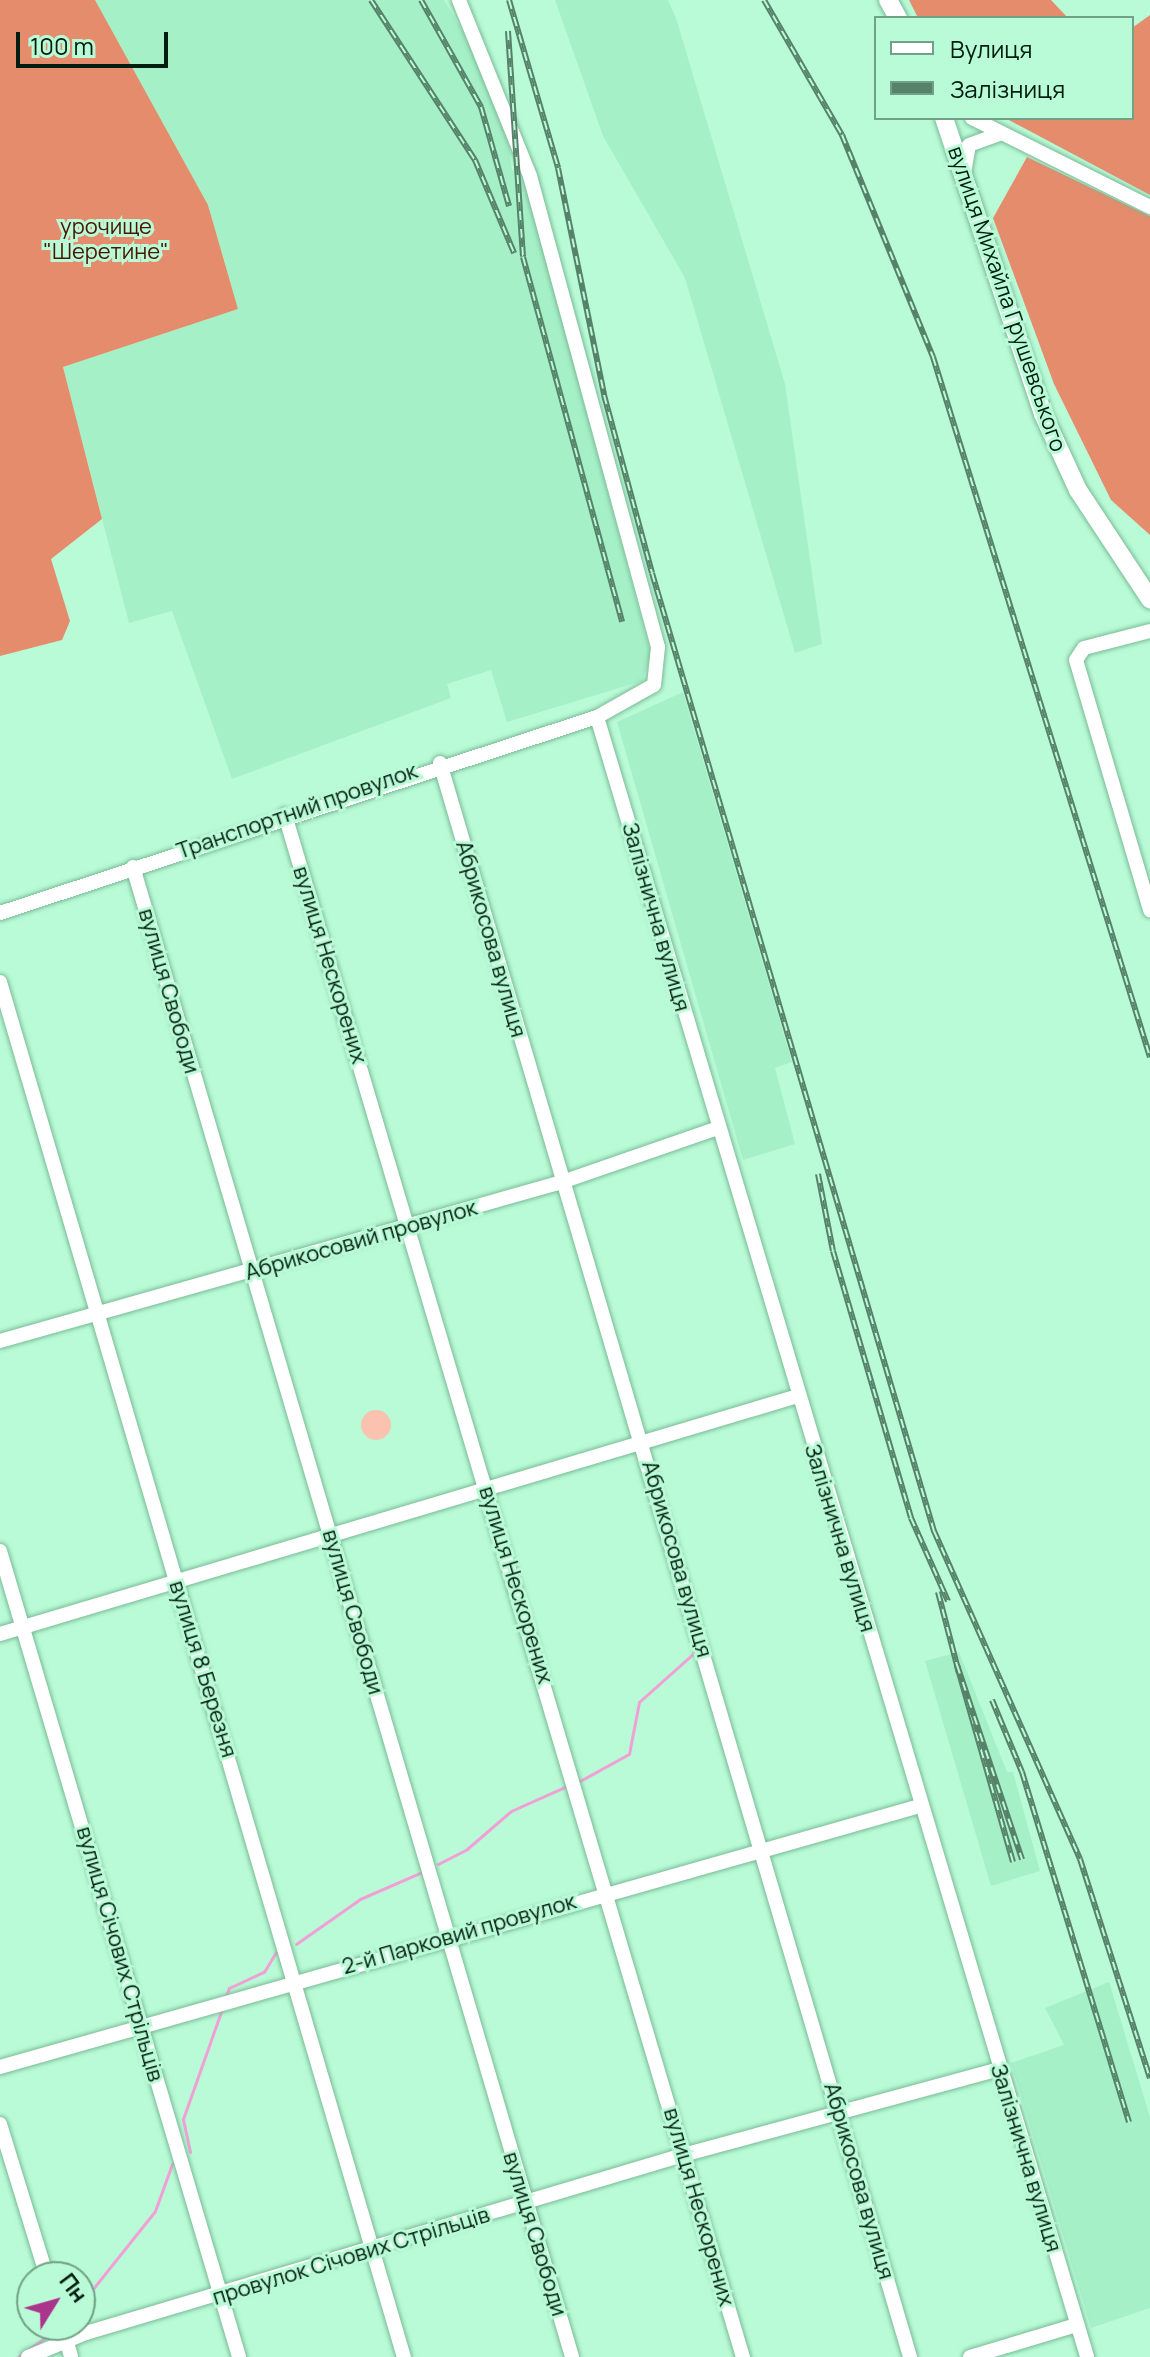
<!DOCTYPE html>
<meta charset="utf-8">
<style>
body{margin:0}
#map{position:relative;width:1150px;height:2357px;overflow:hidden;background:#b9fbd6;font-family:Manrope,sans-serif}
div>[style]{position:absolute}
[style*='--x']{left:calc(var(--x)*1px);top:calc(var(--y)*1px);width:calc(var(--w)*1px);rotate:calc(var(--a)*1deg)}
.built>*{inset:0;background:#a6f0c7}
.green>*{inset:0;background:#fac2af}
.round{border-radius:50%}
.forest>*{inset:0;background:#e58c6d}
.stream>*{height:3px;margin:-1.5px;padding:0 1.5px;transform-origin:1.5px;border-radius:1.5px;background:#f1a0d6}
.roads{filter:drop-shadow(0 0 2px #7aba97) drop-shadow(0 0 2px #7aba97)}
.minor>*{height:14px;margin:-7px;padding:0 7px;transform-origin:7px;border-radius:7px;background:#fff}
.major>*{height:18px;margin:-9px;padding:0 9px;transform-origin:9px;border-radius:9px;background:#fff}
.rail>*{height:6px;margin-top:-3px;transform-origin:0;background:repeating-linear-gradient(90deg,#b9fbd6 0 9px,#56826a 0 18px);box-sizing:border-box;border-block:2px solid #56826a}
span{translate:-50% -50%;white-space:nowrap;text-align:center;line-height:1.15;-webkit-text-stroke:6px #b9fbd6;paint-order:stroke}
.park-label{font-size:22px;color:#4c1501}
.street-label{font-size:22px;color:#031d10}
.legend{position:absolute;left:874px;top:16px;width:260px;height:104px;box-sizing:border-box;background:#b9fbd6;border:2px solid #70a287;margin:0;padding:10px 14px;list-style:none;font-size:24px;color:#031d10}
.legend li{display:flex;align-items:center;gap:16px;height:40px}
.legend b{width:40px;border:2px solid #70a287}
.north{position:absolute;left:16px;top:2261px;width:80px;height:80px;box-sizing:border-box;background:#b9fbd6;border:2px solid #70a287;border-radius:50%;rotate:53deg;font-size:22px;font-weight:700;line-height:32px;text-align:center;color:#031d10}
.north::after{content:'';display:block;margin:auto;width:28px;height:36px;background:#ab358c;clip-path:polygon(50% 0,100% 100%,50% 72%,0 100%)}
.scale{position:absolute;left:16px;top:32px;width:152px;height:36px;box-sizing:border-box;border:4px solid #031d10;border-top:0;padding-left:10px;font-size:24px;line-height:28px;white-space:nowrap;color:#031d10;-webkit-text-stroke:6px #b9fbd6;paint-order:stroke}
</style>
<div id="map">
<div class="built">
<div style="clip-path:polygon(95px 0,444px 0,477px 56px,507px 132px,512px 170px,523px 174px,651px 655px,642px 681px,507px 722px,491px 670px,447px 684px,451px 698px,232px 779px,172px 611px,129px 623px,63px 367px,238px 309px,208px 205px)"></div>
<div style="clip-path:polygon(555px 0,668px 0,676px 18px,785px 384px,822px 644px,795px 653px,685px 278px,603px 136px)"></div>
<div style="clip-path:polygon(683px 692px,792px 1062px,775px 1068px,795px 1144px,743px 1160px,617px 722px)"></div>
<div style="clip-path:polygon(959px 1652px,1007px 1772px,1013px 1772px,1040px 1871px,991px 1886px,925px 1661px)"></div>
<div style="clip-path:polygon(1109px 1982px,1150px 2117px,1150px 2308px,1091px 2328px,1011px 2063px,1064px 2045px,1045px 2008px)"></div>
</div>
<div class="green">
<div class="round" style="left:361px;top:1410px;width:30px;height:30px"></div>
</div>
<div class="forest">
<div style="clip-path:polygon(0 0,95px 0,208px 205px,238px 309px,63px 367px,102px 519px,51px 559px,70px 621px,62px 640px,0 656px)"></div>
<div style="clip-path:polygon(909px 0,1051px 0,1068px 18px,918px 18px)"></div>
<div style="clip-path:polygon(1150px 15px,1150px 195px,1005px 118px,1132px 118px,1132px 28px)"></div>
<div style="clip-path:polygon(1027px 157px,1150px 216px,1150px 535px,1111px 500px,1054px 384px,993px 218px)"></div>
</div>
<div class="stream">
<div style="--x:578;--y:1782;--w:58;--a:-28.8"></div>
<div style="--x:629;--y:1754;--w:53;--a:-79.1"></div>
<div style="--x:639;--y:1702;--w:75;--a:-41.8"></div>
<div style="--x:438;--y:1864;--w:33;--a:-27"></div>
<div style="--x:467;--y:1849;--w:58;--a:-40.8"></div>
<div style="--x:511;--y:1811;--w:61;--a:-24.1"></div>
<div style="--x:296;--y:1944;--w:78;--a:-35.1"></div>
<div style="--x:360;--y:1899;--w:68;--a:-23.5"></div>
<div style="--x:225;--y:1998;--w:11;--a:-68"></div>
<div style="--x:229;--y:1988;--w:38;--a:-25"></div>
<div style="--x:264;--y:1972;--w:23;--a:-59"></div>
<div style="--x:190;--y:2152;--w:34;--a:-102"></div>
<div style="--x:183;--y:2119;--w:117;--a:-70.5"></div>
<div style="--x:80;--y:2305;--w:120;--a:-51.4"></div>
<div style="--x:155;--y:2211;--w:50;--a:-70.1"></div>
<div style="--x:18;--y:2357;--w:48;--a:-35.7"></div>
</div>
<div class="roads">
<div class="minor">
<div style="--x:972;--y:118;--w:199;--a:26.6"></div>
<div style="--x:964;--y:173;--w:28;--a:-80"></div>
<div style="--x:969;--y:145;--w:33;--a:-20"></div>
<div style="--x:1150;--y:631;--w:68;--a:165.6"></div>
<div style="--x:1084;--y:648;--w:14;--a:124"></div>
<div style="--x:1076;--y:660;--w:261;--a:73.5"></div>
<div style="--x:597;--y:717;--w:1712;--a:73.36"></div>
<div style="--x:440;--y:763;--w:1662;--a:73.57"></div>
<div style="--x:285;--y:815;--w:1609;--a:73.46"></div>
<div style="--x:133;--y:867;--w:1553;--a:73.58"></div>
<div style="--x:0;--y:913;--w:628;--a:-18.18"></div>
<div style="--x:597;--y:717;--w:65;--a:-29.3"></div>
<div style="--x:654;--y:685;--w:38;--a:-84"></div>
<div style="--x:658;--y:647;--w:488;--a:-105.2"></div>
<div style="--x:530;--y:176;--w:190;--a:-112"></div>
<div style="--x:0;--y:982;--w:1433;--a:73.63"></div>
<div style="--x:0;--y:1341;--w:584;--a:-15.8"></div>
<div style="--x:562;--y:1182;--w:165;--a:-19.1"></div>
<div style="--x:0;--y:1551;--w:841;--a:73.48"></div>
<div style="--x:0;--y:1634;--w:833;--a:-16.61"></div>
<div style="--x:0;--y:2067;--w:956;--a:-15.84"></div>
<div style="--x:0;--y:2124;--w:160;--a:72.9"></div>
<div style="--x:62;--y:2325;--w:33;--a:74"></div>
<div style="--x:28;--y:2357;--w:63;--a:-22.5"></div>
<div style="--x:86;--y:2333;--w:623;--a:-16.6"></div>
<div style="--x:683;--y:2155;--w:327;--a:-15.2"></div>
<div style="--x:970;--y:2357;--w:112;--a:-16.7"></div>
</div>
<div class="major">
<div style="--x:888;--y:0;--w:21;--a:61"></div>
<div style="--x:944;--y:118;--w:312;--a:71.5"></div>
<div style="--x:1043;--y:414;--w:84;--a:65.3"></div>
<div style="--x:1078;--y:490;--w:131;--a:56.6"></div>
</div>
</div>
<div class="rail">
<div style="--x:371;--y:0;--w:191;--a:57"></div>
<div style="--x:475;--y:160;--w:101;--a:67.2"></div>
<div style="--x:421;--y:0;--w:123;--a:60.7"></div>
<div style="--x:481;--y:107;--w:103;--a:74.2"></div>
<div style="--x:509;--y:0;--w:175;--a:73.7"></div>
<div style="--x:558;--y:168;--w:232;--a:78.5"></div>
<div style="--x:604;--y:395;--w:184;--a:74.9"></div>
<div style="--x:652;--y:573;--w:999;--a:73.6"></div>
<div style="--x:934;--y:1531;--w:359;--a:66"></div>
<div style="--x:1080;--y:1859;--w:230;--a:72.3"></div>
<div style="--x:764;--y:0;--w:156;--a:60"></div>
<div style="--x:842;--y:135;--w:240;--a:67.7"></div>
<div style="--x:933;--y:357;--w:733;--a:72.78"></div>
<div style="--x:508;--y:31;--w:226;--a:86.2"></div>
<div style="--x:523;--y:257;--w:378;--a:74.8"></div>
<div style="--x:818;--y:1174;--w:78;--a:79"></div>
<div style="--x:833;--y:1251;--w:278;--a:73.7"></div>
<div style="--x:911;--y:1518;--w:91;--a:66"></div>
<div style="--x:938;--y:1592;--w:84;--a:75.5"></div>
<div style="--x:992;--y:1700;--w:78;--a:67.4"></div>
<div style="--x:1022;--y:1772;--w:366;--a:73"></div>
<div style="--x:1013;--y:1862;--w:205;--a:-105.9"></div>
<div style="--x:957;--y:1665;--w:205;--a:71.5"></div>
</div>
<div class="park-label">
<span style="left:106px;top:239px">урочище<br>"Шеретине"</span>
</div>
<div class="street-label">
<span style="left:1007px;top:299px;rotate:71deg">вулиця Михайла Грушевського</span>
<span style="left:297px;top:811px;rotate:-19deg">Транспортний провулок</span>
<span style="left:656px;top:917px;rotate:74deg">Залізнична вулиця</span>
<span style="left:491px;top:939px;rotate:74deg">Абрикосова вулиця</span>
<span style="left:330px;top:965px;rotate:73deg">вулиця Нескорених</span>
<span style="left:169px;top:991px;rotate:74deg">вулиця Свободи</span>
<span style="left:361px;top:1240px;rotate:-16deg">Абрикосовий провулок</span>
<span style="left:840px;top:1538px;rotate:73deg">Залізнична вулиця</span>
<span style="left:677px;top:1559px;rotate:74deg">Абрикосова вулиця</span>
<span style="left:516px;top:1585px;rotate:73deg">вулиця Нескорених</span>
<span style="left:353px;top:1612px;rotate:74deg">вулиця Свободи</span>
<span style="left:203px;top:1669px;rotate:73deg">вулиця 8 Березня</span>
<span style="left:459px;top:1934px;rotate:-16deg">2-й Парковий провулок</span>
<span style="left:120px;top:1954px;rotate:74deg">вулиця Січових Стрільців</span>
<span style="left:1026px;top:2158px;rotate:73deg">Залізнична вулиця</span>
<span style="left:859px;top:2181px;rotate:74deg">Абрикосова вулиця</span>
<span style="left:699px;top:2207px;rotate:74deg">вулиця Нескорених</span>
<span style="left:535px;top:2234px;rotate:73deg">вулиця Свободи</span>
<span style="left:351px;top:2256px;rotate:-17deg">провулок Січових Стрільців</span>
</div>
<ul class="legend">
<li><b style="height:10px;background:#fff"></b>Вулиця</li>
<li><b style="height:10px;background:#56826a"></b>Залізниця</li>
</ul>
<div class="north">Пн</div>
<div class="scale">100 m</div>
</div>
